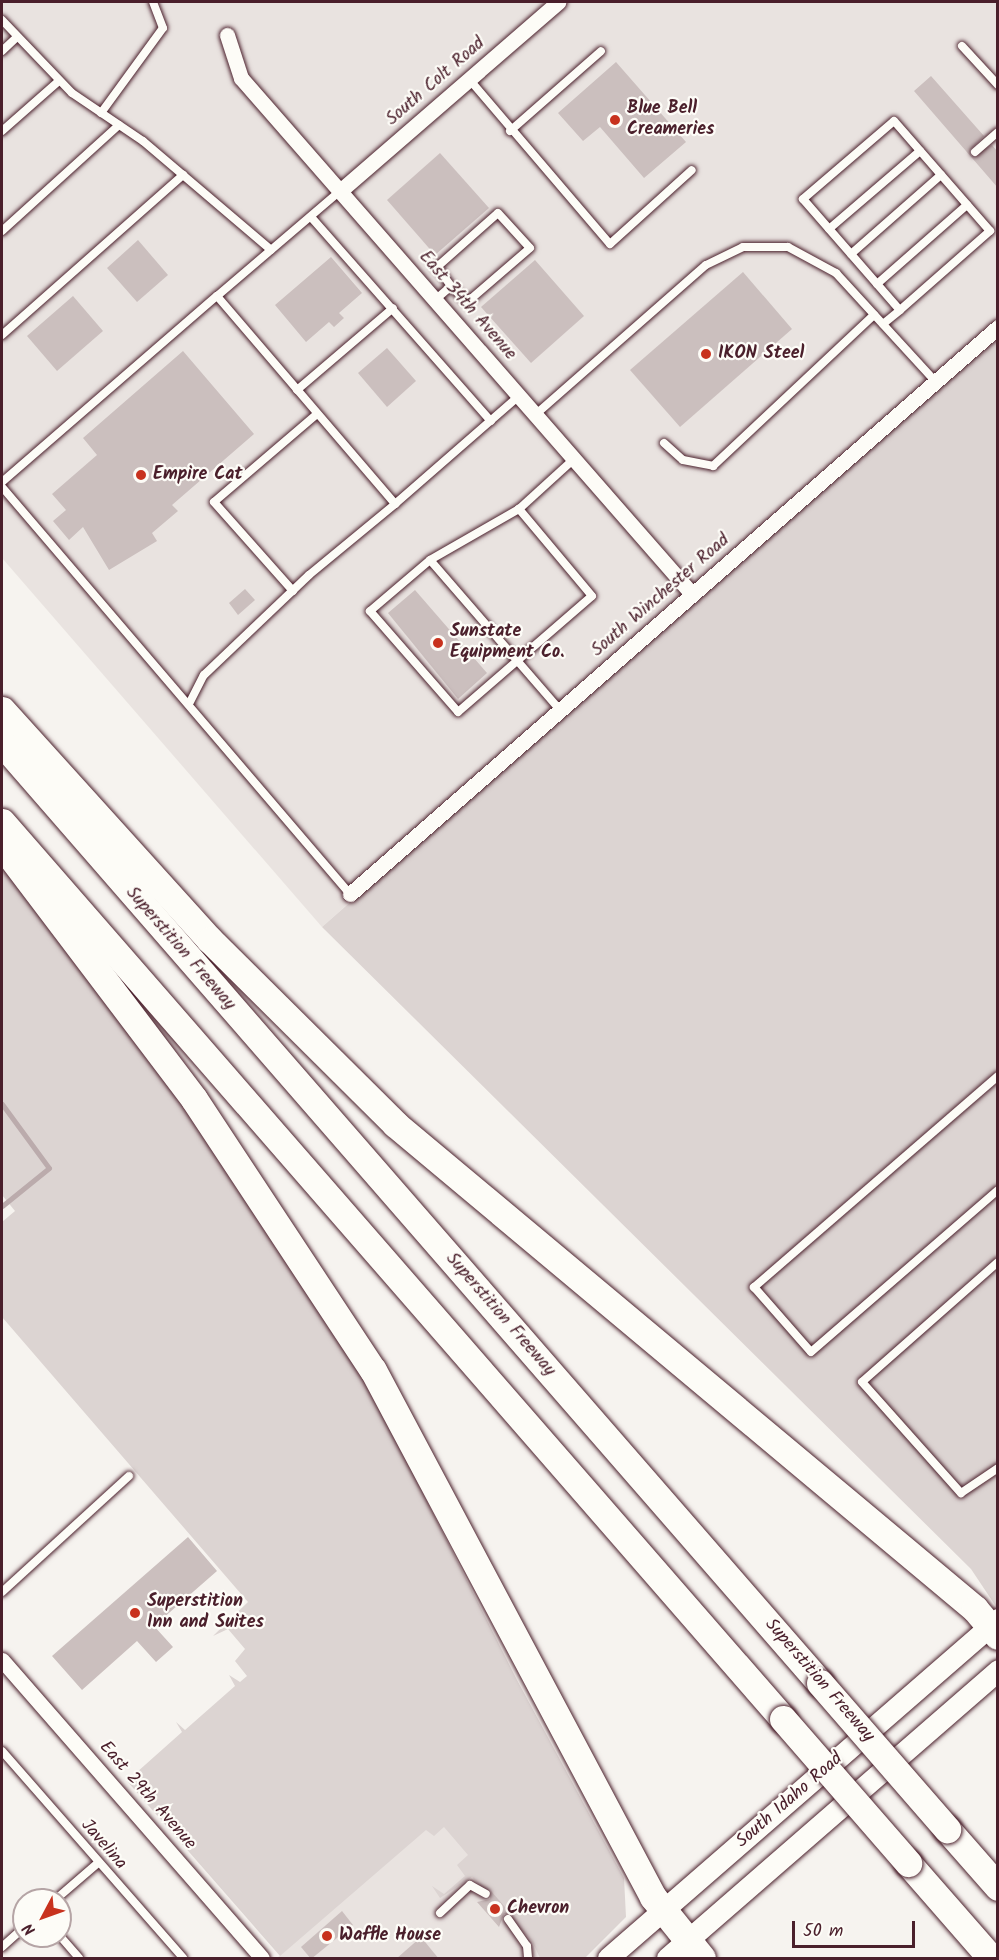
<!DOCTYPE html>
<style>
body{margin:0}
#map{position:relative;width:999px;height:1960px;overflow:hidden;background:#f6f3ef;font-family:Kalam,sans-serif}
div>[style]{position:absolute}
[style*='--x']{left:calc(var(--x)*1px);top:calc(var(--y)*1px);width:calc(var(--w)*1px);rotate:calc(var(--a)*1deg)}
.built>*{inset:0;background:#e9e3e0}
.green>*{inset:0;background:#dcd4d2}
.stream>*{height:5px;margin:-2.5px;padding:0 2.5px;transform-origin:2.5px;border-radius:2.5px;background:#bbabac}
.building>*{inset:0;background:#cbbfbe}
.roads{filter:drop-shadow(0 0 2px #4a1f2b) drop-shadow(0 0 2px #4a1f2b)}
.lane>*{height:8px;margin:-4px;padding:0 4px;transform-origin:4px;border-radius:4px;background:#fdfcf7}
.street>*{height:15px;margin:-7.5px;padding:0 7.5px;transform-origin:7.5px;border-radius:7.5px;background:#fdfcf7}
.secondary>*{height:21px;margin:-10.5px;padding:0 10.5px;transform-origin:10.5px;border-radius:10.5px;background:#fdfcf7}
.highway>*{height:27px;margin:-13.5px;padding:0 13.5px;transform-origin:13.5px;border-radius:13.5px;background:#fdfcf7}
.bridges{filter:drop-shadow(0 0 2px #4a1f2b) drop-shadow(0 0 2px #4a1f2b)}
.highway-bridge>*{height:27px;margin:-13.5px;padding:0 13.5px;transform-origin:13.5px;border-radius:13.5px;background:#fdfcf7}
.dots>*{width:16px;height:16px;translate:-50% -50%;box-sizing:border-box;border:3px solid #fdfcf7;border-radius:50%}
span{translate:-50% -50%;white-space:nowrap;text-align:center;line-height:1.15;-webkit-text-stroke:4.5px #fdfcf7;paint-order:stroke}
.street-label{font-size:18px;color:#4a1f2b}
.poi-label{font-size:18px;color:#4a1f2b;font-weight:700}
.left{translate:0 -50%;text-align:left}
.frame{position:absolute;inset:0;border:3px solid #4a1f2b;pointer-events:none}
.north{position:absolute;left:12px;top:1888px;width:60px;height:60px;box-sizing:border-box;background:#fdfcf7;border:2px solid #b5a4a5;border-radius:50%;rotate:229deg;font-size:16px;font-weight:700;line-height:24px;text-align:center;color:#4a1f2b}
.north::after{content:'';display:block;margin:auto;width:21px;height:27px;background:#c8321e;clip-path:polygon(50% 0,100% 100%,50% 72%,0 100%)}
.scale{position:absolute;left:792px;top:1921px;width:123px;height:27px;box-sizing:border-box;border:3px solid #4a1f2b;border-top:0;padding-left:8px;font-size:18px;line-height:21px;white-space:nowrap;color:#4a1f2b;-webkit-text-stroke:4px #fdfcf7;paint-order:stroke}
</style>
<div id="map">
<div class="built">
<div style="clip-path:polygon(2px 2px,997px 2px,997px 326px,322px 927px,2px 558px)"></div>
<div style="clip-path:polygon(447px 1806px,587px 1958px,277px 1958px)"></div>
</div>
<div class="green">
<div style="clip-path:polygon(997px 332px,997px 1608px,971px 1569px,322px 927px)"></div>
<div style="clip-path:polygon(2px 865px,242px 1185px,364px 1376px,517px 1680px,624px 1878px,626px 1917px,585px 1958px,540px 1958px,532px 1941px,472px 1877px,440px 1898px,432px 1886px,444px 1894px,465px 1876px,457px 1865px,468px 1855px,444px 1827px,434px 1836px,426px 1830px,280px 1956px,127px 1781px,182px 1732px,176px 1722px,185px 1730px,235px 1686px,229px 1675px,240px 1682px,247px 1676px,235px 1661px,245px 1649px,228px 1629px,213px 1636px,248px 1602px,2px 1317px,2px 1222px,15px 1211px,2px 1195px)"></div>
</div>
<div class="stream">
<div style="--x:2;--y:1104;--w:79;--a:53.7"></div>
<div style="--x:49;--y:1168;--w:60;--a:141"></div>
</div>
<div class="building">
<div style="clip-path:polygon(616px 62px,686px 142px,644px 178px,600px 127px,583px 141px,558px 113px)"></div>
<div style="clip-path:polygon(931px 76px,984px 136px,970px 150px,971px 156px,992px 145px,998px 152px,998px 188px,914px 91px)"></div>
<div style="clip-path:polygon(440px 153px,489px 208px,435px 255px,387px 200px)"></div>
<div style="clip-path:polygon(138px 240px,168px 275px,137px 302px,107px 268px)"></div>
<div style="clip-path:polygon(331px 257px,362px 293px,339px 313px,344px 318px,334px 327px,329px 322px,306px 342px,275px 305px)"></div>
<div style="clip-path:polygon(535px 260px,584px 316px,531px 363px,481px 307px)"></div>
<div style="clip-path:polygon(743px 272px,792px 329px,680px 427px,630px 370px)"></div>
<div style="clip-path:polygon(73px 296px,103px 331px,57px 371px,27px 336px)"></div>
<div style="clip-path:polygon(387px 348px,416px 381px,387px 407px,358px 373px)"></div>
<div style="clip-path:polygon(183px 351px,254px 434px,172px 505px,178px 511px,152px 533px,157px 541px,109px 570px,83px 527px,69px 540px,53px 521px,66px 510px,52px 494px,97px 455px,83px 438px)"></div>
<div style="clip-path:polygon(245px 589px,255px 600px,238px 615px,229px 603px)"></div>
<div style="clip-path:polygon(415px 590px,487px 673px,458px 699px,388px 613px)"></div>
<div style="clip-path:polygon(188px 1537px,217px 1571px,154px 1626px,173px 1647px,156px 1662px,137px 1641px,82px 1690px,52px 1656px)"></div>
<div style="clip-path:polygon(491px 1891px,511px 1914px,504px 1914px,499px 1927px,477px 1902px,490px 1899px)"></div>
<div style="clip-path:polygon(342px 1911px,353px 1925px,311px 1959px,301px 1947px)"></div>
<div style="clip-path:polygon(421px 1937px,439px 1959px,396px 1959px)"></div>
</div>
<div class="roads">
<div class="lane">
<div style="--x:2;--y:20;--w:101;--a:46.2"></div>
<div style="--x:72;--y:93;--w:86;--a:34.1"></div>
<div style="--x:143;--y:141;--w:168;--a:40.4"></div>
<div style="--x:962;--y:46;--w:53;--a:47.3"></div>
<div style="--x:2;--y:51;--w:21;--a:-43"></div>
<div style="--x:469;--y:79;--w:217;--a:49.5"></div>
<div style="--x:610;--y:244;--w:110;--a:-42.1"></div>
<div style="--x:101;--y:113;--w:105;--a:-53.9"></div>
<div style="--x:163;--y:28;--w:28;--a:-111"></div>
<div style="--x:2;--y:131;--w:76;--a:-41.3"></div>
<div style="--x:510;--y:131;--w:121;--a:-41.3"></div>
<div style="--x:975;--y:152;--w:30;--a:-41"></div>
<div style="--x:340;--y:191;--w:162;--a:139.5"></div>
<div style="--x:217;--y:296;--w:274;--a:49.4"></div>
<div style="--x:395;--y:504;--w:164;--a:-41.1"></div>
<div style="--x:311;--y:217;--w:272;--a:48.6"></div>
<div style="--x:829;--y:229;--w:120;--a:-40.6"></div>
<div style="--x:2;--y:231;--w:158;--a:-42.2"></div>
<div style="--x:851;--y:254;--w:120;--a:-41.3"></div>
<div style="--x:877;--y:284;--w:120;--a:-41.3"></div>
<div style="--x:435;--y:300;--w:21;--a:-41"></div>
<div style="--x:451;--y:286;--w:24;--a:-126"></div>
<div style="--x:437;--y:267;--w:81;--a:-41.5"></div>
<div style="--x:498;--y:213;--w:47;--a:47.6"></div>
<div style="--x:530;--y:248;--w:77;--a:139.2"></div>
<div style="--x:472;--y:298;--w:7;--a:164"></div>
<div style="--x:465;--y:300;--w:20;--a:-135"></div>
<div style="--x:883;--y:324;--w:22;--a:-39"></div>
<div style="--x:900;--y:310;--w:120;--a:-41.3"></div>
<div style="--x:990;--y:231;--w:146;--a:-131.1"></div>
<div style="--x:894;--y:121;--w:120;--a:139.4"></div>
<div style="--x:803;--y:199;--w:147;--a:48.9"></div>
<div style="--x:2;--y:335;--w:242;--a:-41.5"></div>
<div style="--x:297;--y:390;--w:126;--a:-40.5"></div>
<div style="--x:535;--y:415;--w:227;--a:-41.3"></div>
<div style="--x:706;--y:265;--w:41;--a:-25.9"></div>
<div style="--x:743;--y:247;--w:45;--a:0"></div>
<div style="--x:788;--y:247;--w:55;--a:28.4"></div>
<div style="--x:836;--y:273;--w:147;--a:47.5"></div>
<div style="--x:664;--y:443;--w:25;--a:42"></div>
<div style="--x:683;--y:460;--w:31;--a:11"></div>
<div style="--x:713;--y:466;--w:221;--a:-43.2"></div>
<div style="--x:2;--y:482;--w:284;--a:-40.9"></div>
<div style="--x:2;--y:487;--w:535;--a:49.47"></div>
<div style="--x:430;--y:560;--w:79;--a:139.6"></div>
<div style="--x:370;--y:611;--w:134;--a:48.9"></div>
<div style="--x:458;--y:712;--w:177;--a:-40.9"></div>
<div style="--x:592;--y:596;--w:114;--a:-130"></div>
<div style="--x:293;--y:591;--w:119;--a:-131.6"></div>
<div style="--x:214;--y:502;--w:135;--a:-40.5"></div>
<div style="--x:190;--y:702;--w:30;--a:-63"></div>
<div style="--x:204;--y:675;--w:145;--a:-43.6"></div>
<div style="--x:309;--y:575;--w:112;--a:-39.5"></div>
<div style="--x:560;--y:710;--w:198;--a:-130.9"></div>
<div style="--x:430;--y:560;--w:103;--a:-29.8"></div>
<div style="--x:519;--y:509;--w:74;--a:-42.3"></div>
<div style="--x:998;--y:1076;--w:323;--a:139.1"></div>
<div style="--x:754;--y:1287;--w:86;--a:48.8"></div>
<div style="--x:811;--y:1352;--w:247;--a:-40.9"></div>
<div style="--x:998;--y:1262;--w:181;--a:138.6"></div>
<div style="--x:862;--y:1382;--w:149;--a:48.3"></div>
<div style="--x:961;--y:1493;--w:45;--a:-34"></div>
<div style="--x:2;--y:1592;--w:172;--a:-42.4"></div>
<div style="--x:2;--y:1751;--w:275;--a:48.8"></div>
<div style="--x:55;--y:1900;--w:58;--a:-40.8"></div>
<div style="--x:440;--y:1913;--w:41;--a:-43"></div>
<div style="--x:470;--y:1885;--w:18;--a:29"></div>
<div style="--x:508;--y:1919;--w:33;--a:55"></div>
<div style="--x:527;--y:1946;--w:12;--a:85"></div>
<div style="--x:60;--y:1936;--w:29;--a:49"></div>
<div style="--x:2;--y:1947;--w:30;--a:-42"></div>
</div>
<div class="street">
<div style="--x:227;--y:35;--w:45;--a:72"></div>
<div style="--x:241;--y:78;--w:685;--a:48.85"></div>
<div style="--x:340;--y:191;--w:289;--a:-40.9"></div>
<div style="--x:350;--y:894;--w:861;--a:-41.19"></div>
<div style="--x:2;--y:1660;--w:395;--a:48.9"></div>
</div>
<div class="secondary">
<div style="--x:608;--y:1958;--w:517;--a:-41"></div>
<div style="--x:667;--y:1958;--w:439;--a:-41"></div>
</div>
<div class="highway">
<div style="--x:2;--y:710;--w:310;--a:47.9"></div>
<div style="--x:210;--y:940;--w:261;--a:44.8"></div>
<div style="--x:395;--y:1124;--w:756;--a:39.9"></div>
<div style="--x:975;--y:1609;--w:35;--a:50"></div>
<div style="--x:2;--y:743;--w:1246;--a:48.97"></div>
<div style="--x:2;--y:822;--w:1189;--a:48.95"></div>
<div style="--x:2;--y:845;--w:318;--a:52.9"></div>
<div style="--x:194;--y:1099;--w:325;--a:56.6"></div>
<div style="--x:373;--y:1370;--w:597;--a:62.02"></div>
<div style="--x:653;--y:1897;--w:78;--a:51.2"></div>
<div style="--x:947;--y:1829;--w:77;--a:48.7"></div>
<div style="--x:908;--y:1863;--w:126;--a:48.9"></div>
</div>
</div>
<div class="bridges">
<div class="highway-bridge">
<div style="--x:820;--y:1683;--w:194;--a:49"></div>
<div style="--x:783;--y:1719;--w:191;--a:49"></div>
</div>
</div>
<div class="dots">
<div style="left:615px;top:120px;background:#c8321e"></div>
<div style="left:706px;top:354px;background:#c8321e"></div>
<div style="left:141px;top:475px;background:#c8321e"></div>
<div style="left:438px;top:643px;background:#c8321e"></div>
<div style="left:135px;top:1613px;background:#c8321e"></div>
<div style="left:495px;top:1909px;background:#c8321e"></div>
<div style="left:327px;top:1936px;background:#c8321e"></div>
</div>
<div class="street-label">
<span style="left:436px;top:82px;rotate:-41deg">South Colt Road</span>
<span style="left:467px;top:306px;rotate:49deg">East 34th Avenue</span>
<span style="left:661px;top:596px;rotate:-41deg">South Winchester Road</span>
<span style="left:180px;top:949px;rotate:49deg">Superstition Freeway</span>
<span style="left:500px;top:1315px;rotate:49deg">Superstition Freeway</span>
<span style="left:819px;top:1681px;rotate:49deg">Superstition Freeway</span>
<span style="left:147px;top:1796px;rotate:49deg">East 29th Avenue</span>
<span style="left:790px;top:1801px;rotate:-41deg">South Idaho Road</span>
<span style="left:103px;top:1845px;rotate:49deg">Javelina</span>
</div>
<div class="poi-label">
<span class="left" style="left:627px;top:120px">Blue Bell<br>Creameries</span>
<span class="left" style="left:718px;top:354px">IKON Steel</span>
<span class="left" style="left:153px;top:475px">Empire Cat</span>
<span class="left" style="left:450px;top:643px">Sunstate<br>Equipment Co.</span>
<span class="left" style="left:147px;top:1613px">Superstition<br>Inn and Suites</span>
<span class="left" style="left:507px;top:1909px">Chevron</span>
<span class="left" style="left:339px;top:1936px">Waffle House</span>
</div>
<div class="frame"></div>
<div class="north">N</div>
<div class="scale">50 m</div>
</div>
